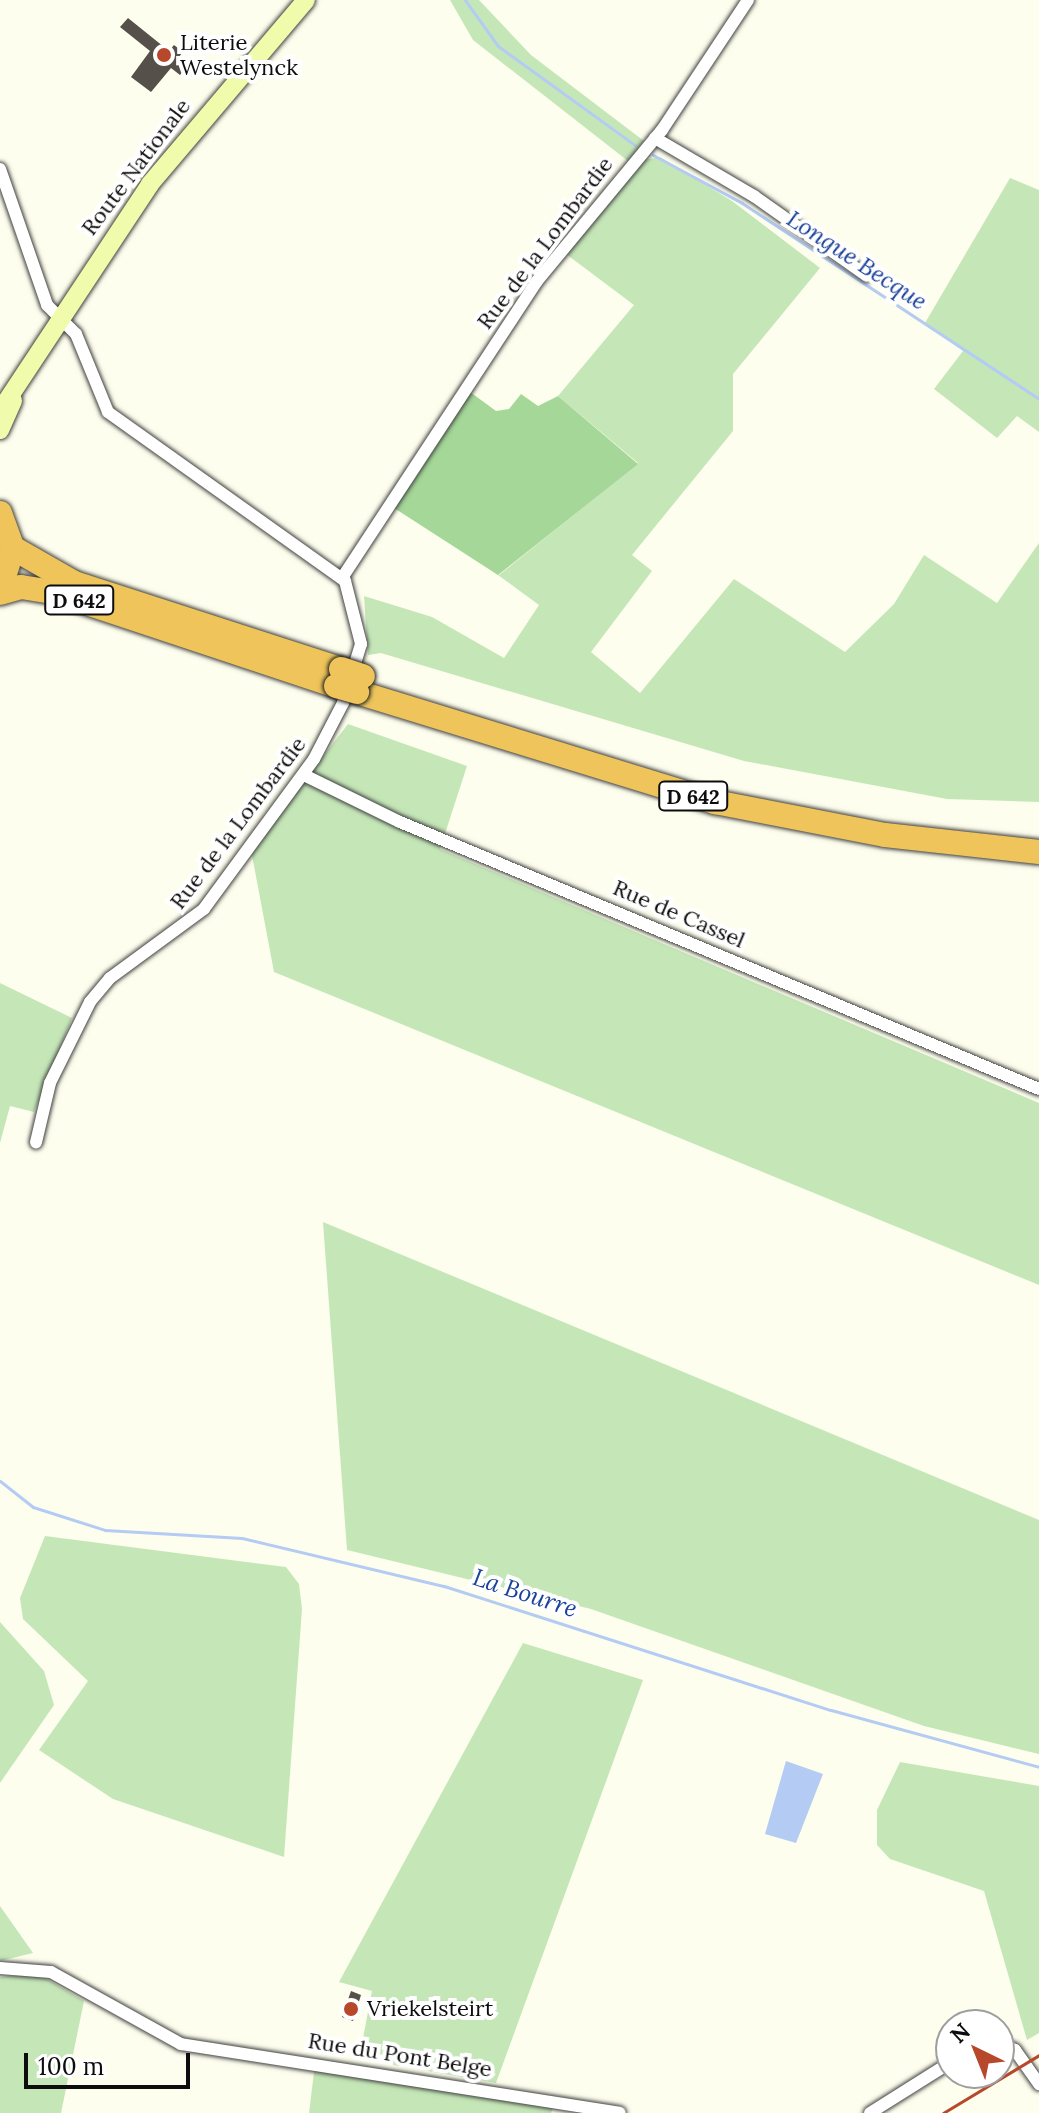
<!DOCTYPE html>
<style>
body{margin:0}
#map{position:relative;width:1039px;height:2113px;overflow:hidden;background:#fdfeed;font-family:Lora,serif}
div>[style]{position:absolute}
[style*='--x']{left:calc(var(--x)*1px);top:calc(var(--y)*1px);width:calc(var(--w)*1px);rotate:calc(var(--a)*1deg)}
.green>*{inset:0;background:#c5e7b8}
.forest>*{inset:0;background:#a4d798}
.water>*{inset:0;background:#b4cbf3}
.stream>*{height:3px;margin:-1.5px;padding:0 1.5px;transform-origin:1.5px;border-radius:1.5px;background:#b4cbf3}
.building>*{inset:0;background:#55514a}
.roads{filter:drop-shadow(0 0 2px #404040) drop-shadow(0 0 2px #404040)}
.street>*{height:12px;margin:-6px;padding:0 6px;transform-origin:6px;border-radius:6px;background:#fff}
.secondary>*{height:18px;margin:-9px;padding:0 9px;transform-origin:9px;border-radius:9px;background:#f0fcab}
.highway>*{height:24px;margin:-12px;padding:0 12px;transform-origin:12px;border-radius:12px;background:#eec45b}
.rail>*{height:3px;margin:-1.5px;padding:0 1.5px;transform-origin:1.5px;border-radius:1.5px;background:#b7482b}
.bridges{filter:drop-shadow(0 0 2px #1e1e1e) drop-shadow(0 0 2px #1e1e1e)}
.highway-bridge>*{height:24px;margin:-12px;padding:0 12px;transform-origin:12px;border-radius:12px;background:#eec45b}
.dots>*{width:22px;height:22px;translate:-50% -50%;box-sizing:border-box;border:4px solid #fff;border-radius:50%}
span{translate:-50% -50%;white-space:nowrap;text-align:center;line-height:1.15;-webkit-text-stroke:8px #fff;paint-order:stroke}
.shield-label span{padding:2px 6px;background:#fff;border:2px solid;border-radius:6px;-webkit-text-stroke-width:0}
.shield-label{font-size:20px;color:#0d0d0d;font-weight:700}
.poi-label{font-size:22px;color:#0d0d0d}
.left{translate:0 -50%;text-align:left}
.street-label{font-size:22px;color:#0d0d0d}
.water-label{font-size:24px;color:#1b4299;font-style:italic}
.north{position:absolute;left:935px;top:2009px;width:80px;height:80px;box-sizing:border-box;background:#fff;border:2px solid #9e9e9e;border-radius:50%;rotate:317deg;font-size:22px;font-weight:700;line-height:32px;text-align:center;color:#0d0d0d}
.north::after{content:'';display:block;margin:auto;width:28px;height:36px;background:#b7482b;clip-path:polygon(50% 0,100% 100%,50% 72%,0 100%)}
.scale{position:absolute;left:24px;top:2053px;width:166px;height:36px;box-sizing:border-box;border:4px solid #0d0d0d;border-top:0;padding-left:10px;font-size:24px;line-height:28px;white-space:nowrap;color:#0d0d0d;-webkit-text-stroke:6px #fff;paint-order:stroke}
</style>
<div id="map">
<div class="green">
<div style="clip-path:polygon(450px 0,479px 0,531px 55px,644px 141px,628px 161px,473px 40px)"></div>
<div style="clip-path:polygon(660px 157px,732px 201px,820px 268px,733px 374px,733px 431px,632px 555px,652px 571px,591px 652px,640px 693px,734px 579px,845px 652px,894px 604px,924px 555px,997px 603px,1039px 543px,1039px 802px,947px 799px,744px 761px,381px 653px,368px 655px,364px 596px,432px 617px,504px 658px,539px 605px,476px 559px,499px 575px,638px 463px,558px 396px,634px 305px,566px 254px,643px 160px)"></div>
<div style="clip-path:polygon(1010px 178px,1039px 190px,1039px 432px,1017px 416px,997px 438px,934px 389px,963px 351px,925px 323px)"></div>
<div style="clip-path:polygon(348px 724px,467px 766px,440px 849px,1039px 1103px,1039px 1285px,274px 972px,251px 850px)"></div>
<div style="clip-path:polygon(0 983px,72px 1018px,34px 1112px,10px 1106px,0 1143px)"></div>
<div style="clip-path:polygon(323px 1222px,1039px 1520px,1039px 1754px,924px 1726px,591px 1609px,347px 1550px)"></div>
<div style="clip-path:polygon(45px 1536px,286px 1567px,299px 1584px,302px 1609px,284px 1857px,113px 1799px,39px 1750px,88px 1681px,23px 1619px,20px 1598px)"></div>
<div style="clip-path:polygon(0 1622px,44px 1671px,54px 1705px,0 1783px)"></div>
<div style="clip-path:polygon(523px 1643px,643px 1680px,496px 2083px,359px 2059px,372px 1991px,339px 1982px)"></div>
<div style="clip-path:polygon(900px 1762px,1039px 1786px,1039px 2033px,1027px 2040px,984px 1891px,890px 1859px,877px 1845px,877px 1810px)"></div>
<div style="clip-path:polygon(0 1906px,33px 1953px,0 1961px)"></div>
<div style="clip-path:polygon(23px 1975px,45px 1978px,84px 2001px,61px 2113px,0 2113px,0 1977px)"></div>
<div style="clip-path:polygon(315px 2064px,553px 2108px,551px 2113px,309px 2113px)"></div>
</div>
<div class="forest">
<div style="clip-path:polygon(466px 389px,496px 411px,509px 409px,521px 394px,538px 406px,558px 396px,638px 464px,498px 575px,391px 506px)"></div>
</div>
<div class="water">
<div style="clip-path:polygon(786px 1761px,823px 1774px,796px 1843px,765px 1834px)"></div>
</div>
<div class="stream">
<div style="--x:465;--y:0;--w:57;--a:54.3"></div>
<div style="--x:498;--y:46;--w:169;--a:35.9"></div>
<div style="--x:653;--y:155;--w:101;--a:28.3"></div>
<div style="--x:742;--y:203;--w:356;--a:33.4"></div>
<div style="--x:0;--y:1481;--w:42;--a:38.2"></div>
<div style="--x:33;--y:1507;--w:76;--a:17.7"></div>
<div style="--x:105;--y:1530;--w:137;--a:3.3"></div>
<div style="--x:242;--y:1538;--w:208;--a:13.4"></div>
<div style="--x:444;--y:1586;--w:406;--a:17.8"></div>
<div style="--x:831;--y:1710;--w:216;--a:15.3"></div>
</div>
<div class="building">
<div style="clip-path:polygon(128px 18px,169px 51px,174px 45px,183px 52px,178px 58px,187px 66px,180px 75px,171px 68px,151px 92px,131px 77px,150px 51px,120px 27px)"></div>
<div style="clip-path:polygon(351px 1991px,361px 1995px,353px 2021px,342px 2017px)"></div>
</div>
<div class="roads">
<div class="street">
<div style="--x:655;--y:138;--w:115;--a:30.4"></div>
<div style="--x:754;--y:196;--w:138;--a:35.3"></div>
<div style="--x:0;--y:169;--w:144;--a:70.9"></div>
<div style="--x:47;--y:305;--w:41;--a:45"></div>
<div style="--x:76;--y:334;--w:84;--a:67.7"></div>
<div style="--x:108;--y:412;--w:291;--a:35.5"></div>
<div style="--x:345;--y:581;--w:65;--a:75.7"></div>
<div style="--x:361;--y:644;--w:62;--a:107"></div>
<div style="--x:343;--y:703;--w:63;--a:117.4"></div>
<div style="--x:314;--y:759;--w:186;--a:126.3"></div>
<div style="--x:204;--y:909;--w:117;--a:143.7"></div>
<div style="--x:110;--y:978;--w:31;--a:130"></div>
<div style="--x:90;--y:1002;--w:90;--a:116.3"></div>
<div style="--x:50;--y:1083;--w:61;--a:103.3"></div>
<div style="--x:342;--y:578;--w:355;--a:-56.7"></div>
<div style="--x:537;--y:281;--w:196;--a:-50.4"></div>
<div style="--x:662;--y:130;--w:156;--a:-56.5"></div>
<div style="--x:304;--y:775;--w:107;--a:26.1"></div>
<div style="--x:400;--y:822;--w:693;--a:22.68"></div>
<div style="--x:0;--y:1968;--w:51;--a:4.5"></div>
<div style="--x:51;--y:1972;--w:149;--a:29"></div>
<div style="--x:181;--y:2044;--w:444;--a:8.9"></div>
<div style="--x:999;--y:2042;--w:18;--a:27"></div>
<div style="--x:1015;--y:2050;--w:42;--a:54.8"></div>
<div style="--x:870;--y:2113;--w:96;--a:-32.2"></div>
</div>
<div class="secondary">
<div style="--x:0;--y:411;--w:272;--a:-56.5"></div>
<div style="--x:150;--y:184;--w:241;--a:-49.7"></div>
<div style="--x:0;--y:430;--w:32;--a:-66"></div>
</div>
<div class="highway">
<div style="--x:0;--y:513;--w:37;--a:70"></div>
<div style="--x:13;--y:548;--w:44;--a:107.2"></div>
<div style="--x:13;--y:548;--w:70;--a:29.8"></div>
<div style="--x:74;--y:583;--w:281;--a:17.9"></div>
<div style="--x:0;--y:593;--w:22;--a:-16"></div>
<div style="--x:21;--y:587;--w:36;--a:9"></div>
<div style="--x:57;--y:593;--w:294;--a:18.4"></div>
<div style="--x:357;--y:692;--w:375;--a:17.1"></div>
<div style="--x:715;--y:802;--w:173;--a:11"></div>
<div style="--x:885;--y:835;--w:155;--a:6.3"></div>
</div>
</div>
<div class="rail">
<div style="--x:943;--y:2113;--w:112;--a:-31.1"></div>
</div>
<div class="bridges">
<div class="highway-bridge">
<div style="--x:341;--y:669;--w:23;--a:18"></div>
<div style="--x:336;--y:686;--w:22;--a:16"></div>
</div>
</div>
<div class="dots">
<div style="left:164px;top:55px;background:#b7482b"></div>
<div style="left:351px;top:2009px;background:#b7482b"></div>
</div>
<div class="shield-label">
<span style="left:79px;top:600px">D 642</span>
<span style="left:693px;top:796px">D 642</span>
</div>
<div class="poi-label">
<span class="left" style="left:180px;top:55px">Literie<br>Westelynck</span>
<span class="left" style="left:367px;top:2009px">Vriekelsteirt</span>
</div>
<div class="street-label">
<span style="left:136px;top:167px;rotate:-53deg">Route Nationale</span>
<span style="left:545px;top:243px;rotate:-53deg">Rue de la Lombardie</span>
<span style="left:238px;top:823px;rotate:-53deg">Rue de la Lombardie</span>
<span style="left:679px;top:914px;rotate:23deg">Rue de Cassel</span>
<span style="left:400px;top:2055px;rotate:9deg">Rue du Pont Belge</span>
</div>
<div class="water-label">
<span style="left:857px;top:260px;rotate:33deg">Longue Becque</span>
<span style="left:525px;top:1593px;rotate:18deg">La Bourre</span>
</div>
<div class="north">N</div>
<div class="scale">100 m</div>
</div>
